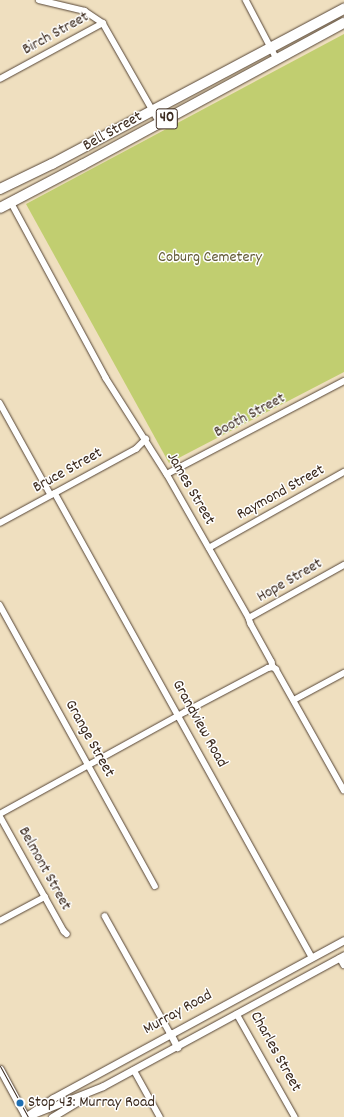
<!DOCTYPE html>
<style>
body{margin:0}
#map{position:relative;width:344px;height:1117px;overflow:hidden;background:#efdfbf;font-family:Dekko,sans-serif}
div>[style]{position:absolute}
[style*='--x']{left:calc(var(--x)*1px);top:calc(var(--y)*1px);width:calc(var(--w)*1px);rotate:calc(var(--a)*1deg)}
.green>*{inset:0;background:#c1ce70}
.roads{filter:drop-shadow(0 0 1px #564536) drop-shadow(0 0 1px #564536)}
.street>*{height:5.5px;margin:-2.75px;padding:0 2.75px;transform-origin:2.75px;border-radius:2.75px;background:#fff}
.secondary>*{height:7px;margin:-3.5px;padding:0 3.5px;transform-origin:3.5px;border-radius:3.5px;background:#fff}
.highway>*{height:10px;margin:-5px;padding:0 5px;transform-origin:5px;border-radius:5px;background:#fff}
.tram>*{height:1px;margin:-0.5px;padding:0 0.5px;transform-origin:0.5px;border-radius:0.5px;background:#3b2a1e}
.dots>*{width:11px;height:11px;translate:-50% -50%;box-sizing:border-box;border:2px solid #fff;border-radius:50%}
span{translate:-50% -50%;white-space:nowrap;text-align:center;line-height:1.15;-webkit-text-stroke:3px #fff;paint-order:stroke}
.shield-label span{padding:1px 3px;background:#fff;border:1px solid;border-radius:3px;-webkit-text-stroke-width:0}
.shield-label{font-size:15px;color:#3b2a1e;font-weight:700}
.street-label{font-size:16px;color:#3b2a1e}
.park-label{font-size:16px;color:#635b37}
.poi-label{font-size:16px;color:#3b2a1e}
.left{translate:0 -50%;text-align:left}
</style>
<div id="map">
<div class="green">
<div style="clip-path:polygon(344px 34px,344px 372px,169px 463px,26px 204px)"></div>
</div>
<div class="roads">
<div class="street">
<div style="--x:39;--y:0;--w:47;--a:13.4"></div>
<div style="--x:85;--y:11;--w:22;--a:34"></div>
<div style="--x:103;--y:23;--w:115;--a:60.3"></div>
<div style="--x:246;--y:0;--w:67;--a:62.3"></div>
<div style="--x:0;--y:79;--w:117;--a:-28.5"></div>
<div style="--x:11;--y:202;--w:200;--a:61.6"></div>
<div style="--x:106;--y:378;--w:114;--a:57.6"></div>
<div style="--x:167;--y:474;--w:166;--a:60.3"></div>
<div style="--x:249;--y:618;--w:6;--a:72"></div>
<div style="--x:251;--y:624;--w:43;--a:61.1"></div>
<div style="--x:272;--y:662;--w:5;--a:79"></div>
<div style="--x:273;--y:667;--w:4;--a:34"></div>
<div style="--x:276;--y:669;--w:139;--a:60.7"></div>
<div style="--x:0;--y:403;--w:105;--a:61"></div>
<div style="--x:167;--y:474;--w:200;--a:-27.7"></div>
<div style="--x:55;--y:493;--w:530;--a:61.02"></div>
<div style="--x:0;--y:523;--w:155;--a:-28.6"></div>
<div style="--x:136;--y:449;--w:14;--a:-45"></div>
<div style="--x:209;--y:548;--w:155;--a:-29.4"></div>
<div style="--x:0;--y:605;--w:321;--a:61.1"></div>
<div style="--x:249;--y:618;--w:109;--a:-29.2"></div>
<div style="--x:294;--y:700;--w:57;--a:-28.4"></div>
<div style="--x:0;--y:814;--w:211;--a:-28.9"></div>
<div style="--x:185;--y:712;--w:94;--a:-27.9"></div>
<div style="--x:268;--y:668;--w:5;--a:-11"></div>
<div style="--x:0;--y:816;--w:132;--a:60.9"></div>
<div style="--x:64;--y:931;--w:4;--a:45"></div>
<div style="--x:105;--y:916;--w:134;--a:60.9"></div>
<div style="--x:0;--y:921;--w:51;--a:-28.1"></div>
<div style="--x:340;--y:958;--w:8;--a:60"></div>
<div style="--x:237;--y:1014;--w:118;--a:60.6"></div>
<div style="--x:134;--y:1070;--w:54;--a:61"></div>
</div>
<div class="secondary">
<div style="--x:170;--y:1033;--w:16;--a:63"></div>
<div style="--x:0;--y:1069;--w:55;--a:61.6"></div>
<div style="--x:33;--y:1114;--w:75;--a:-21.8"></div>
<div style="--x:103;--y:1086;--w:274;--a:-28.5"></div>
<div style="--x:25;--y:1117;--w:34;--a:-34"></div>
<div style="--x:53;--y:1098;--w:331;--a:-28.5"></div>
<div style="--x:52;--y:1117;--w:31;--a:-31"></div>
</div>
<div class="highway">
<div style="--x:0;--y:189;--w:58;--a:-25.7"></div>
<div style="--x:52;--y:164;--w:331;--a:-28"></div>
<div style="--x:0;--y:208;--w:93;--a:-27.7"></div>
<div style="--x:82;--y:165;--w:298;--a:-28.5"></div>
</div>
</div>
<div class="tram">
<div style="--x:0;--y:1066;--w:58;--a:61.2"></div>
</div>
<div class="dots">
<div style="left:20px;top:1103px;background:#1f6fb2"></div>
</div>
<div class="shield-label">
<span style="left:167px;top:119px">40</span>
</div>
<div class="street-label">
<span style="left:56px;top:34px;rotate:-29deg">Birch Street</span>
<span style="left:113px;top:132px;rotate:-29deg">Bell Street</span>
<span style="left:250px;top:416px;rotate:-28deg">Booth Street</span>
<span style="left:68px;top:471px;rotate:-29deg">Bruce Street</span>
<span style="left:190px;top:489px;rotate:60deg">James Street</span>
<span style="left:281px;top:493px;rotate:-29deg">Raymond Street</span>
<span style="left:290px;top:581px;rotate:-30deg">Hope Street</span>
<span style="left:199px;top:724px;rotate:61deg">Grandview Road</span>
<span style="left:89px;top:739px;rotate:61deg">Grange Street</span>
<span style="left:44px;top:869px;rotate:61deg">Belmont Street</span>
<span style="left:178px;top:1013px;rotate:-29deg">Murray Road</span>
<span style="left:275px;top:1052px;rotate:61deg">Charles Street</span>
</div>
<div class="park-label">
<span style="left:210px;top:258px">Coburg Cemetery</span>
</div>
<div class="poi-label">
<span class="left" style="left:28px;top:1103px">Stop 43: Murray Road</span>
</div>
</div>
